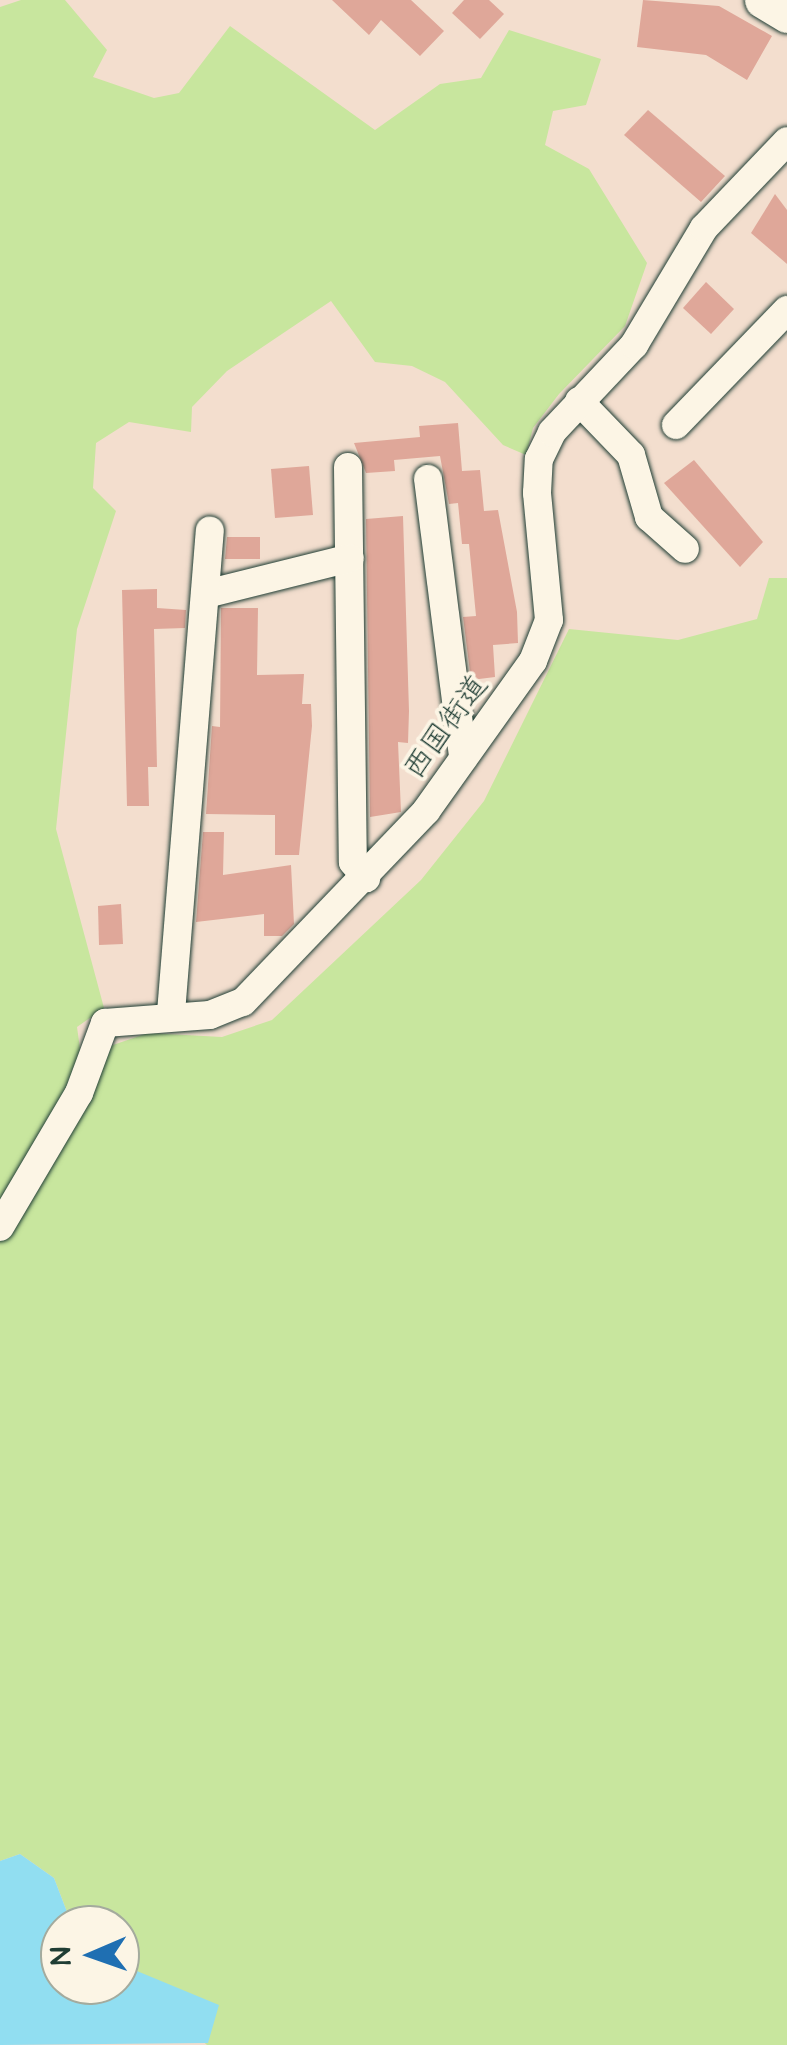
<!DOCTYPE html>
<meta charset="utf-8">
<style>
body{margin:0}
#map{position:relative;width:787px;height:2045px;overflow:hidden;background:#f3dece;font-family:"Architects Daughter","Klee One",sans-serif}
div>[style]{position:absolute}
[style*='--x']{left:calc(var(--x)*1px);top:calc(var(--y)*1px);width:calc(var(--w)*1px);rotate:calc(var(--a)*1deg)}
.green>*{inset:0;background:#c8e69e}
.water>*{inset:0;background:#91def1}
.building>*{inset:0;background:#dfa799}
.roads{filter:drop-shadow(0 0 2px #1f3d34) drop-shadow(0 0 2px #1f3d34)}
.minor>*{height:28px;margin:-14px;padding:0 14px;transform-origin:14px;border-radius:14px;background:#fcf5e5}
.tertiary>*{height:35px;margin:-17.5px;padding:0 17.5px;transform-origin:17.5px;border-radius:17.5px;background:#fcf5e5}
span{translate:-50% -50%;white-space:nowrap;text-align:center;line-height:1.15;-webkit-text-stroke:8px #fcf5e5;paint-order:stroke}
.street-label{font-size:30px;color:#1f3d34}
.north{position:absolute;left:40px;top:1905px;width:100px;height:100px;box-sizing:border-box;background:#fcf5e5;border:2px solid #a4ab9e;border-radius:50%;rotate:268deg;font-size:28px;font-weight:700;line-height:40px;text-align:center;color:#1f3d34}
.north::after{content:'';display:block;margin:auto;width:35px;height:45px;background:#1f6fb2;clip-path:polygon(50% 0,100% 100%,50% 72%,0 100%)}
</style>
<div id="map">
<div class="green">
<div style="clip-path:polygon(21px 0,65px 0,107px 50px,93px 77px,154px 98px,179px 93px,230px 26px,375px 130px,440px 84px,481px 78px,509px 30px,601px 59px,586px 105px,553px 111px,545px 145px,589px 169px,647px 263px,625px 326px,559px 394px,533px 428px,526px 455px,503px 445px,445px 382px,412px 366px,375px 362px,331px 301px,227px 371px,192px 407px,191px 432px,129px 422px,96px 443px,93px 488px,116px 511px,77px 629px,56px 829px,104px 1008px,77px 1027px,81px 1056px,148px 1033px,222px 1037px,272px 1020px,421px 880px,484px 801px,569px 629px,678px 640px,757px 619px,769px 578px,787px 578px,787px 2045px,207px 2045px,120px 1970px,120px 1925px,72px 1925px,54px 1878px,20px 1854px,0 1861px,0 7px)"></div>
</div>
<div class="water">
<div style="clip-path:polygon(20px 1854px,54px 1878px,72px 1925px,60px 1925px,60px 1985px,120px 1985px,120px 1964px,219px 2005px,208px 2043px,0 2045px,0 1861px)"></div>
</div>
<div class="building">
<div style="clip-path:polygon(332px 0,411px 0,444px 31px,420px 56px,381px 20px,369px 35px)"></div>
<div style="clip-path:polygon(464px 0,489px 0,504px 14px,480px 39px,452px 13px)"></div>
<div style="clip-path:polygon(643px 0,719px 6px,772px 36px,747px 80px,706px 55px,637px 47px)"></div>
<div style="clip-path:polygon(648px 110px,725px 176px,701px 202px,624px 135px)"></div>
<div style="clip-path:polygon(775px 194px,787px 210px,787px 264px,751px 233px)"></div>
<div style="clip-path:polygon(706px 282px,734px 309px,711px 334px,683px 308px)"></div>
<div style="clip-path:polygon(458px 423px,462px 471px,480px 470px,484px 511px,498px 510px,517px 612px,518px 643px,493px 645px,495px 677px,471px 680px,463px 617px,476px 616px,469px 544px,462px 544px,458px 503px,449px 504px,440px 456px,394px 460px,395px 471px,366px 473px,354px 443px,420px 437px,419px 426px)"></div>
<div style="clip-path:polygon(694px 460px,763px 542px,740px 567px,664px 483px)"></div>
<div style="clip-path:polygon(309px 466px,313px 515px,275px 518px,271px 469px)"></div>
<div style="clip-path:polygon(403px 516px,409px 711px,408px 743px,398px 742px,401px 812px,370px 817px,366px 519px)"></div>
<div style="clip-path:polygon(227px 537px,260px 537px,260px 559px,225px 559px)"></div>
<div style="clip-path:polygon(157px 589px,157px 608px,186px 610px,185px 628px,154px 629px,157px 767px,148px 767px,149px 806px,127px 806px,122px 590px)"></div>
<div style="clip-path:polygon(221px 608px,258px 608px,257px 675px,304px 674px,302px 704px,311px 704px,312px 726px,299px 855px,275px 855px,275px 815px,206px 814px,212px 726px,220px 727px)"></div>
<div style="clip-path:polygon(203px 832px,224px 832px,223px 875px,291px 865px,294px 924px,282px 936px,264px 936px,264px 914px,196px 922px)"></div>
<div style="clip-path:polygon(121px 904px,123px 944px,99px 945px,98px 906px)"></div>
</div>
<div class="roads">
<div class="minor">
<div style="--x:579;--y:401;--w:75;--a:46.1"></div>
<div style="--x:631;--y:455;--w:65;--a:73.8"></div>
<div style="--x:649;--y:517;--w:48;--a:41.6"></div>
<div style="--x:676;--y:425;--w:160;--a:-46"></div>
<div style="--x:348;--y:467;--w:395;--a:89.3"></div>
<div style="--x:353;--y:862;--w:21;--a:51"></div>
<div style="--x:428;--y:479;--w:281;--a:82.8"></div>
<div style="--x:210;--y:593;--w:144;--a:-14"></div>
<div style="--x:171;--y:1013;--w:484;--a:-85.4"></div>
<div style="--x:0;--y:1227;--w:156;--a:-59.5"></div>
<div style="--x:79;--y:1093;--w:75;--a:-69.6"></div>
<div style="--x:105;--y:1023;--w:105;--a:-4.4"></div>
<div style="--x:210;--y:1015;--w:35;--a:-22"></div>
<div style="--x:243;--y:1002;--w:265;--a:-46.2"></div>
<div style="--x:426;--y:811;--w:184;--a:-54.5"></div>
<div style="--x:533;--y:661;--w:44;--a:-68.7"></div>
<div style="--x:549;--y:620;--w:128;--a:-95.4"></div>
<div style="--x:537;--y:493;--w:34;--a:-87"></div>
<div style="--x:539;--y:459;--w:30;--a:-64"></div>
<div style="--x:552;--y:432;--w:120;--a:-46.7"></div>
<div style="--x:634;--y:345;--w:136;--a:-59.1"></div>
<div style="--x:704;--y:228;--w:120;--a:-46.3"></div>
</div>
<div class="tertiary">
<div style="--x:762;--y:0;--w:29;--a:31"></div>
</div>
</div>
<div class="street-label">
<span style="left:446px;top:727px;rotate:-54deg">西国街道</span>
</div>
<div class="north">N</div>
</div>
